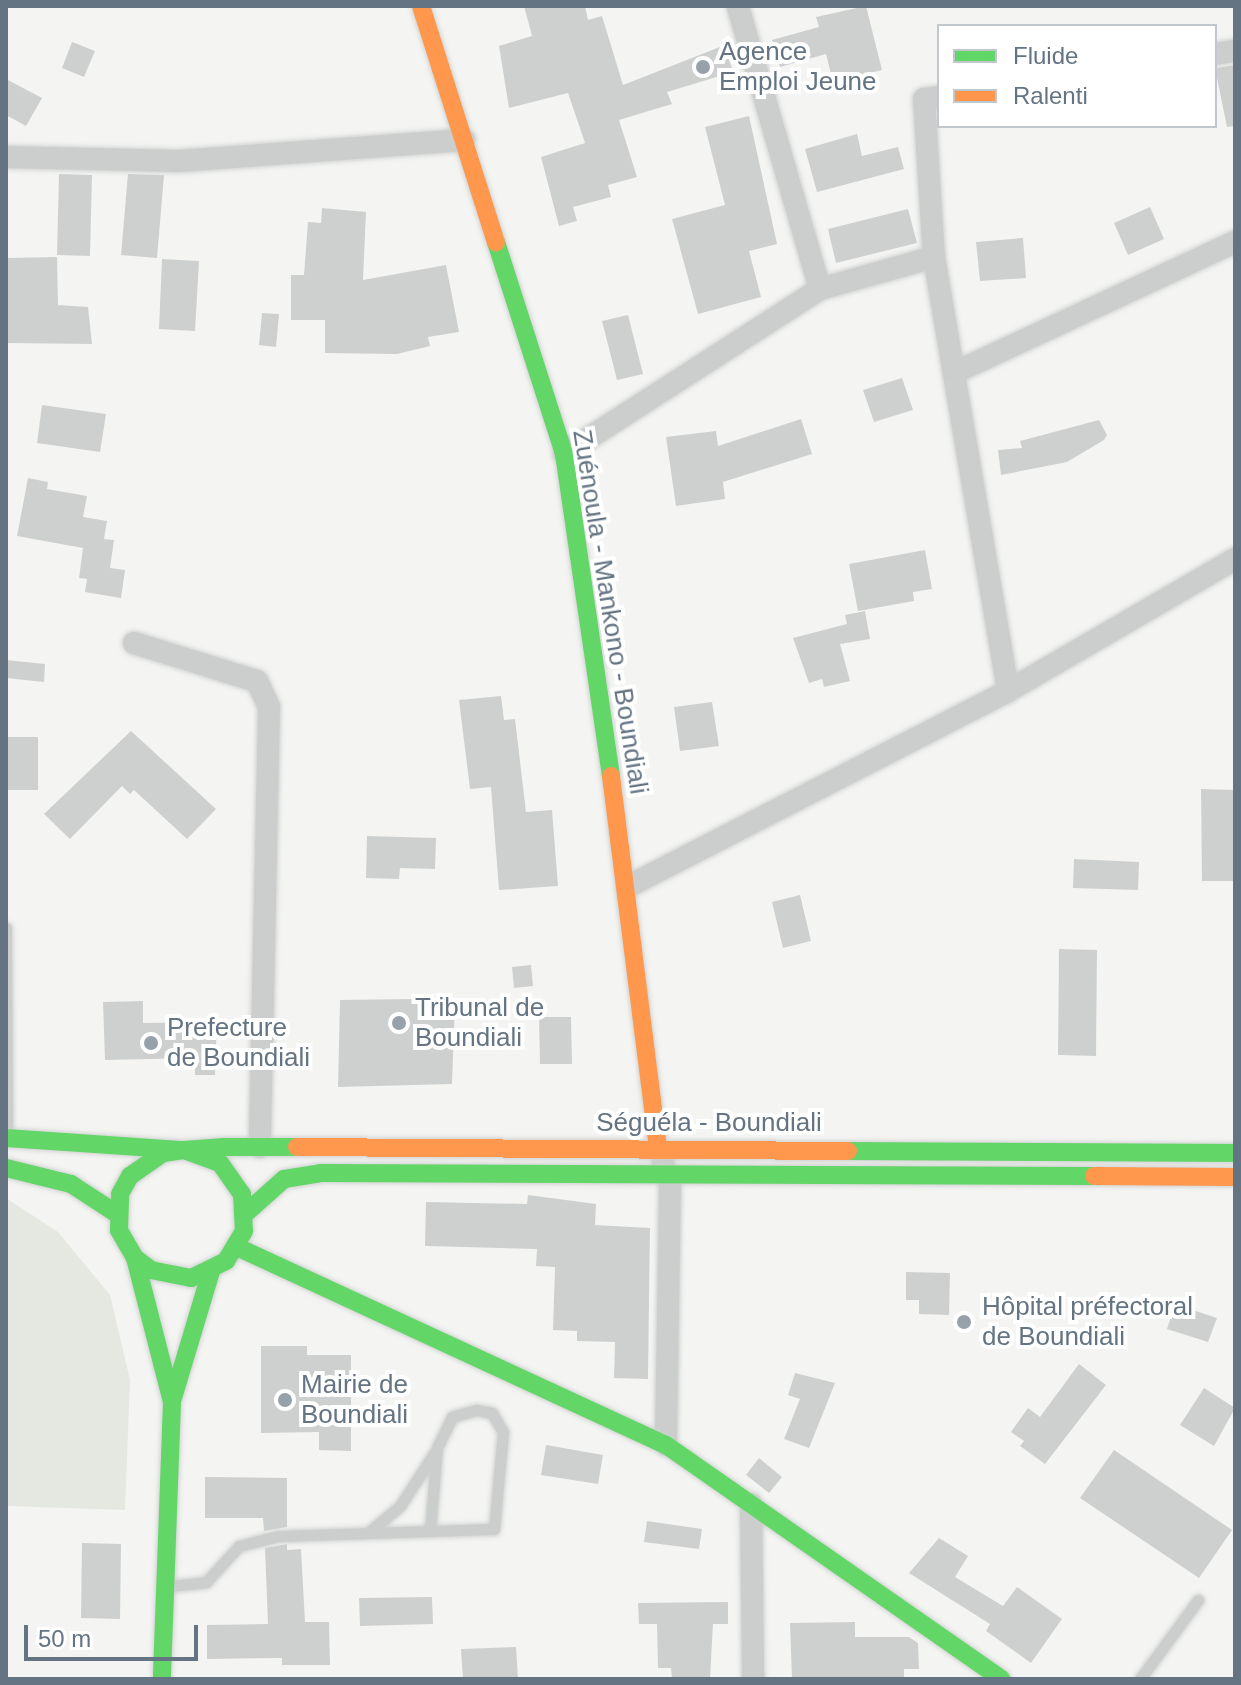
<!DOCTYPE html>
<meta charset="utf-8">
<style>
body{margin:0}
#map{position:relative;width:1241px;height:1685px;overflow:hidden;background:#f4f5f3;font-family:Helvetica,sans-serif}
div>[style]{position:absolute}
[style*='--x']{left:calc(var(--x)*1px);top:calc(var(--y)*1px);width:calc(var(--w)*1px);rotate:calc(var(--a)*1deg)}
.green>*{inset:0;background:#e4e8e1}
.building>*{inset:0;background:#ced0d0}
.roads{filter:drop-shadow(0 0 2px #d1d3d2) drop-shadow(0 0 2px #d1d3d2)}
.lane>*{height:11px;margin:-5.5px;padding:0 5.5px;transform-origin:5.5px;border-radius:5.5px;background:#cccece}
.street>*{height:22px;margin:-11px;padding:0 11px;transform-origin:11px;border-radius:11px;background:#cccece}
.fast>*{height:18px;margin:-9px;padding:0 9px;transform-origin:9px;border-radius:9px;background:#63d668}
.slow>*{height:18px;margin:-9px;padding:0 9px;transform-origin:9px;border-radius:9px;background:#ff974d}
.dots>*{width:22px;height:22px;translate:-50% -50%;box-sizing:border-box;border:4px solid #fff;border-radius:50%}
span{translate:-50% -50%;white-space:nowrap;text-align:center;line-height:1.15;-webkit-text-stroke:8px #fff;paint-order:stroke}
.poi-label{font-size:26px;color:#647483}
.left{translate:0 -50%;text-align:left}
.street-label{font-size:26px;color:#647483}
.frame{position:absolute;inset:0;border:8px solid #647483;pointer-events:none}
.legend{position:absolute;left:937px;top:24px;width:280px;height:104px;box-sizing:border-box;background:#fff;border:2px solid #c1c7cd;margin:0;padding:10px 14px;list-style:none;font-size:24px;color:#647483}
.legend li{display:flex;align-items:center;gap:16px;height:40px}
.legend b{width:40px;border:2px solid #c1c7cd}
.scale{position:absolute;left:24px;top:1625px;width:174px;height:36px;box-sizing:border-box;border:4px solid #647483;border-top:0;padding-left:10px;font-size:24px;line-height:28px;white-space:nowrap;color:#647483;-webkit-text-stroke:6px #fff;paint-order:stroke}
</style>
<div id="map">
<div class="green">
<div style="clip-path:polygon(6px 1198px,58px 1232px,110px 1295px,130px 1380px,125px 1510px,6px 1506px)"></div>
</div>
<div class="building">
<div style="clip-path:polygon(524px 6px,585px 6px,588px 20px,602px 16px,623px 85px,725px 45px,733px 72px,667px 92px,672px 104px,619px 120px,637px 177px,608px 185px,611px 197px,573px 207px,577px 221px,559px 226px,541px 157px,585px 143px,568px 93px,509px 108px,499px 46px,532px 36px)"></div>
<div style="clip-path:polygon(866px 6px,882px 70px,833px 82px,826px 54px,780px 67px,772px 40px,819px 27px,816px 17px)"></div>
<div style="clip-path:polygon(72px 42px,95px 51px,84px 77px,62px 68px)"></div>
<div style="clip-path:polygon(1235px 65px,1235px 126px,1227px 127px,1215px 68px)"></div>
<div style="clip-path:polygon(6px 79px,42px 98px,26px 126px,6px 115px)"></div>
<div style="clip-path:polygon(749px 116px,777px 244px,749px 251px,761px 297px,698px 314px,672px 219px,725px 205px,705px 127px)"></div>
<div style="clip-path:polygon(857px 134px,862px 156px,898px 147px,904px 169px,817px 192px,805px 149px)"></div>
<div style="clip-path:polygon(59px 174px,92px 175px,90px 256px,57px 255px)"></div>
<div style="clip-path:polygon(128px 174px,164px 175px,157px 258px,121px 255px)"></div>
<div style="clip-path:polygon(1150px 207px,1164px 239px,1128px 255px,1114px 223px)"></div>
<div style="clip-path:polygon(322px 208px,366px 212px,363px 280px,446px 265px,459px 332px,428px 337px,430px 346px,397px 354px,325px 353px,325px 320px,291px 320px,291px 275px,304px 275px,308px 222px,321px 223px)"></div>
<div style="clip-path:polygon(908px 209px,917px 243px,836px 263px,828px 229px)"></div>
<div style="clip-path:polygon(1023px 238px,1026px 278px,980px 281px,976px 242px)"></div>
<div style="clip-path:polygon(57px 257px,58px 305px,88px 307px,92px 344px,6px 343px,6px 258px)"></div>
<div style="clip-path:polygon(162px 259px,199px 261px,195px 331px,159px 329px)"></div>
<div style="clip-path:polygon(262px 313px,279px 314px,276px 347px,259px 345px)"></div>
<div style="clip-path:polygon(628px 315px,643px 374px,617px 380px,602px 321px)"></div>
<div style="clip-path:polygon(902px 378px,913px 410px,874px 422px,863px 390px)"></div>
<div style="clip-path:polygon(42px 405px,106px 414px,100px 452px,37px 443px)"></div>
<div style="clip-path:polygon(801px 419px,812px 454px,723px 482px,725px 499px,676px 506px,666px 437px,716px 431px,718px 446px)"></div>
<div style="clip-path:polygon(1099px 420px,1107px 435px,1104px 440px,1067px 462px,1001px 475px,998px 450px,1022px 448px,1020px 441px)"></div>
<div style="clip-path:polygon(28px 478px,48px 482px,47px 489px,87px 496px,83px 517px,107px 521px,104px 539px,114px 540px,110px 568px,125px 570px,121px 598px,85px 592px,87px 579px,79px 578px,83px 548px,17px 536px)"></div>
<div style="clip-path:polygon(925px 550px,932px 589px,913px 592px,914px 601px,858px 611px,849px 564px)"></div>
<div style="clip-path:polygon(865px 611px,870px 639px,840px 644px,850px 681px,824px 687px,822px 679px,809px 683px,793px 638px,847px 624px,845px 615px)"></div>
<div style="clip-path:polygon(6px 660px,45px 664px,44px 682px,6px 678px)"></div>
<div style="clip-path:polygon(501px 696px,504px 720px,515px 719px,526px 812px,552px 810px,558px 886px,499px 890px,491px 787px,470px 789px,459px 700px)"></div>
<div style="clip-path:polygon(712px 702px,719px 746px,680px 751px,674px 707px)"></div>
<div style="clip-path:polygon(131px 731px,216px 809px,187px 839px,134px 790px,130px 794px,122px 786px,70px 839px,44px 814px)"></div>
<div style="clip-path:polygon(6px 737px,38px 737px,38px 790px,6px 790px)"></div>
<div style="clip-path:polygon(1201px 789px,1233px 790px,1235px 881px,1202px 881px)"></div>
<div style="clip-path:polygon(367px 836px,436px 838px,435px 869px,400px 868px,399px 879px,366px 878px)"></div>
<div style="clip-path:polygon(1074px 859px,1139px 862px,1138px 890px,1073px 888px)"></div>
<div style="clip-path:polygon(800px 895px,811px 941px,783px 948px,772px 902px)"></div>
<div style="clip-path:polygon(1059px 949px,1097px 950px,1096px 1056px,1058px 1055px)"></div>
<div style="clip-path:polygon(531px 965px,533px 986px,514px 988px,512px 967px)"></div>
<div style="clip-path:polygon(411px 999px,455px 1001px,452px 1084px,338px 1087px,340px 1000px)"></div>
<div style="clip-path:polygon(143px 1001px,143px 1023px,217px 1022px,215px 1075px,195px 1075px,195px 1058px,105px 1060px,103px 1002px)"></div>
<div style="clip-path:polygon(539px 1017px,571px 1017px,572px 1064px,540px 1064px)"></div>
<div style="clip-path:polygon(528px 1195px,596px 1204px,595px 1225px,650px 1228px,648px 1379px,614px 1378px,615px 1342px,577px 1341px,577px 1331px,553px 1330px,555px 1267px,536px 1266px,537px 1249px,425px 1246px,426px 1202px,527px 1204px)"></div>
<div style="clip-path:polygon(906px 1272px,950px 1273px,949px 1315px,919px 1314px,919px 1300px,906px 1300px)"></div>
<div style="clip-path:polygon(1175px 1304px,1217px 1318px,1208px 1342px,1167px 1329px)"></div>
<div style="clip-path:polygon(261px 1346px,307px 1346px,307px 1355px,351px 1355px,351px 1451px,319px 1450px,319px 1432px,261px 1433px)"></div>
<div style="clip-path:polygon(1079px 1364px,1106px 1385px,1045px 1464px,1020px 1446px,1024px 1441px,1011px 1432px,1028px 1408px,1040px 1417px)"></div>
<div style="clip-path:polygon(795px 1373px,835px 1383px,809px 1448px,784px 1439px,800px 1399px,788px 1395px)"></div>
<div style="clip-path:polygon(1204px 1388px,1235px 1408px,1214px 1446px,1180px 1425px)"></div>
<div style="clip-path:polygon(546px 1445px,603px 1455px,598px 1484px,541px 1475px)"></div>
<div style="clip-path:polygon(1114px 1450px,1232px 1530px,1199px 1578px,1080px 1498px)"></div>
<div style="clip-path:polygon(759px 1458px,782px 1477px,769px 1493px,746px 1475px)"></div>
<div style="clip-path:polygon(205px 1477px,287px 1478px,287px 1527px,264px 1531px,263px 1518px,205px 1518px)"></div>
<div style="clip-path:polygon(647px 1521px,702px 1529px,699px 1549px,644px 1542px)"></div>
<div style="clip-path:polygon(939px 1538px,968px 1556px,955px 1577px,1003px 1606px,1017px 1587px,1062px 1619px,1031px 1663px,986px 1631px,990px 1624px,909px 1573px)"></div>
<div style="clip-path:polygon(82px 1543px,121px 1544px,120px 1619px,81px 1618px)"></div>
<div style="clip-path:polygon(287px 1544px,287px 1550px,301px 1549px,305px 1622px,329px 1622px,330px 1665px,282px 1665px,282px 1658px,207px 1659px,207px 1625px,268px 1624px,265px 1548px)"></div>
<div style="clip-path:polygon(432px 1597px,433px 1624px,360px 1626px,359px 1598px)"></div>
<div style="clip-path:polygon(728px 1602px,728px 1624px,713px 1624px,710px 1679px,672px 1679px,671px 1668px,658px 1668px,657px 1624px,639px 1624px,638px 1603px)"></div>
<div style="clip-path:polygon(855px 1622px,855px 1637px,909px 1637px,918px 1643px,919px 1669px,904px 1669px,904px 1679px,792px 1679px,790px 1623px)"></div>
<div style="clip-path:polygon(516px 1647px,518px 1679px,463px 1679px,461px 1649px)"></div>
</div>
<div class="roads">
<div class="lane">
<div style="--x:6;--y:928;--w:206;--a:89.7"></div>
<div style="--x:369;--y:1532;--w:40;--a:-40"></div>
<div style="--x:400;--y:1506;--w:64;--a:-57.1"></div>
<div style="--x:170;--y:1586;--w:36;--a:-6"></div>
<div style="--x:206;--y:1582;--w:49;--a:-47.5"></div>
<div style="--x:239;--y:1546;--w:40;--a:-14.4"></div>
<div style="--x:278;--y:1536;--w:216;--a:-1.9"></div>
<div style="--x:494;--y:1529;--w:97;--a:-84.7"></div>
<div style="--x:503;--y:1432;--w:22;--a:-120"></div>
<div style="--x:492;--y:1413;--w:16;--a:-169"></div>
<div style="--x:476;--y:1410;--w:25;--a:164"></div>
<div style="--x:452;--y:1417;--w:34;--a:116"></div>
<div style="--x:437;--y:1448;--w:82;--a:94.9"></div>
<div style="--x:1140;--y:1679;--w:98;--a:-53.7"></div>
</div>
<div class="street">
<div style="--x:1215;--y:54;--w:20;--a:-9"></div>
<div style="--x:939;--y:97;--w:15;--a:172"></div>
<div style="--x:924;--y:99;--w:158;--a:86.4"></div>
<div style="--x:934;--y:257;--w:440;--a:80.3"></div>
<div style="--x:6;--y:157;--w:173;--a:1.3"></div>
<div style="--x:179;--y:161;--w:286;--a:-4.2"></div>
<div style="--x:820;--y:289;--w:118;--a:-15.7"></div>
<div style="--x:954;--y:373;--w:310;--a:-25"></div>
<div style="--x:564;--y:454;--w:305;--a:-32.8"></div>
<div style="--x:820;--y:289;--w:295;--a:-106.2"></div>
<div style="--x:134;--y:643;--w:129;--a:17.2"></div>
<div style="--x:257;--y:681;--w:29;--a:65"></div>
<div style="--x:269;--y:707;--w:440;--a:91.2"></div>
<div style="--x:627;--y:887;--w:428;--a:-27.2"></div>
<div style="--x:1008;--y:691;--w:263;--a:-30.2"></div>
<div style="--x:663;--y:1163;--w:23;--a:72"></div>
<div style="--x:670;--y:1185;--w:260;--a:90.9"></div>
<div style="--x:751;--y:1504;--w:175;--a:89.3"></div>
</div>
<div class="fast">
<div style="--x:496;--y:242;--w:223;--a:72.2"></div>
<div style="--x:564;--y:454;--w:325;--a:81.7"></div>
<div style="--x:6;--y:1138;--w:178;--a:3.9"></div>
<div style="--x:184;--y:1150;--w:38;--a:20"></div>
<div style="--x:220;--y:1163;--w:38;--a:55"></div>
<div style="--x:242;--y:1194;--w:37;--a:87"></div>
<div style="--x:244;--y:1231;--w:35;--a:121"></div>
<div style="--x:226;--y:1261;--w:39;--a:154"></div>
<div style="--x:191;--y:1278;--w:41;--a:-168.7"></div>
<div style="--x:151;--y:1270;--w:20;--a:-143"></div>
<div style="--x:135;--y:1258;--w:32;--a:-120"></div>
<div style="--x:119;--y:1230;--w:36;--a:-88"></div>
<div style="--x:120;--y:1194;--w:21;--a:-61"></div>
<div style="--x:130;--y:1176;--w:40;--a:-34.9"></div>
<div style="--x:163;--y:1153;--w:21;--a:-8"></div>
<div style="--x:184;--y:1150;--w:40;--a:-4.3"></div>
<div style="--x:224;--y:1147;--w:73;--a:0"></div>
<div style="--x:848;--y:1151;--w:387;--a:0.3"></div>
<div style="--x:6;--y:1168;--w:67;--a:13.8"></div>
<div style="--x:71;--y:1184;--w:55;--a:33.1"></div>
<div style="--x:246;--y:1213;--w:51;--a:-41.8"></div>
<div style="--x:284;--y:1179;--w:36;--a:-9"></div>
<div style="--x:320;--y:1173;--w:774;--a:0.22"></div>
<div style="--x:237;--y:1247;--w:472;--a:24.8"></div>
<div style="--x:666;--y:1445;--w:409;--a:34.9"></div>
<div style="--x:135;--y:1258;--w:149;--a:75.6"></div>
<div style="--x:172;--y:1402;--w:277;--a:92.1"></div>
<div style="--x:173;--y:1398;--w:133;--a:-73.3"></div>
</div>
<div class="slow">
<div style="--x:421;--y:6;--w:248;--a:72.4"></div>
<div style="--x:611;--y:776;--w:376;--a:82.8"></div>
<div style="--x:297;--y:1147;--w:551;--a:0.42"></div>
<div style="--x:1094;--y:1176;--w:141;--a:0.4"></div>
</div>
</div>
<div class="dots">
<div style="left:703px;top:67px;background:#96a1aa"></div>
<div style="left:399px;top:1023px;background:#96a1aa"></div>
<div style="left:151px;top:1043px;background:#96a1aa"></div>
<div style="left:964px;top:1322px;background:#96a1aa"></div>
<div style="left:285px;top:1400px;background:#96a1aa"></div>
</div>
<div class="poi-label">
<span class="left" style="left:719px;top:67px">Agence<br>Emploi Jeune</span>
<span class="left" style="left:415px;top:1023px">Tribunal de<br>Boundiali</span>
<span class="left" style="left:167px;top:1043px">Prefecture<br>de Boundiali</span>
<span class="left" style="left:982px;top:1322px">Hôpital préfectoral<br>de Boundiali</span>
<span class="left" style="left:301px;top:1400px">Mairie de<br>Boundiali</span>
</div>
<div class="street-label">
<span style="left:610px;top:612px;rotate:81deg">Zuénoula - Mankono - Boundiali</span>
<span style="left:709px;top:1123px">Séguéla - Boundiali</span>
</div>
<div class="frame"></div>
<ul class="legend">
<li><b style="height:10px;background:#63d668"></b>Fluide</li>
<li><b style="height:10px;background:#ff974d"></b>Ralenti</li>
</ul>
<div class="scale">50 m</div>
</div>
